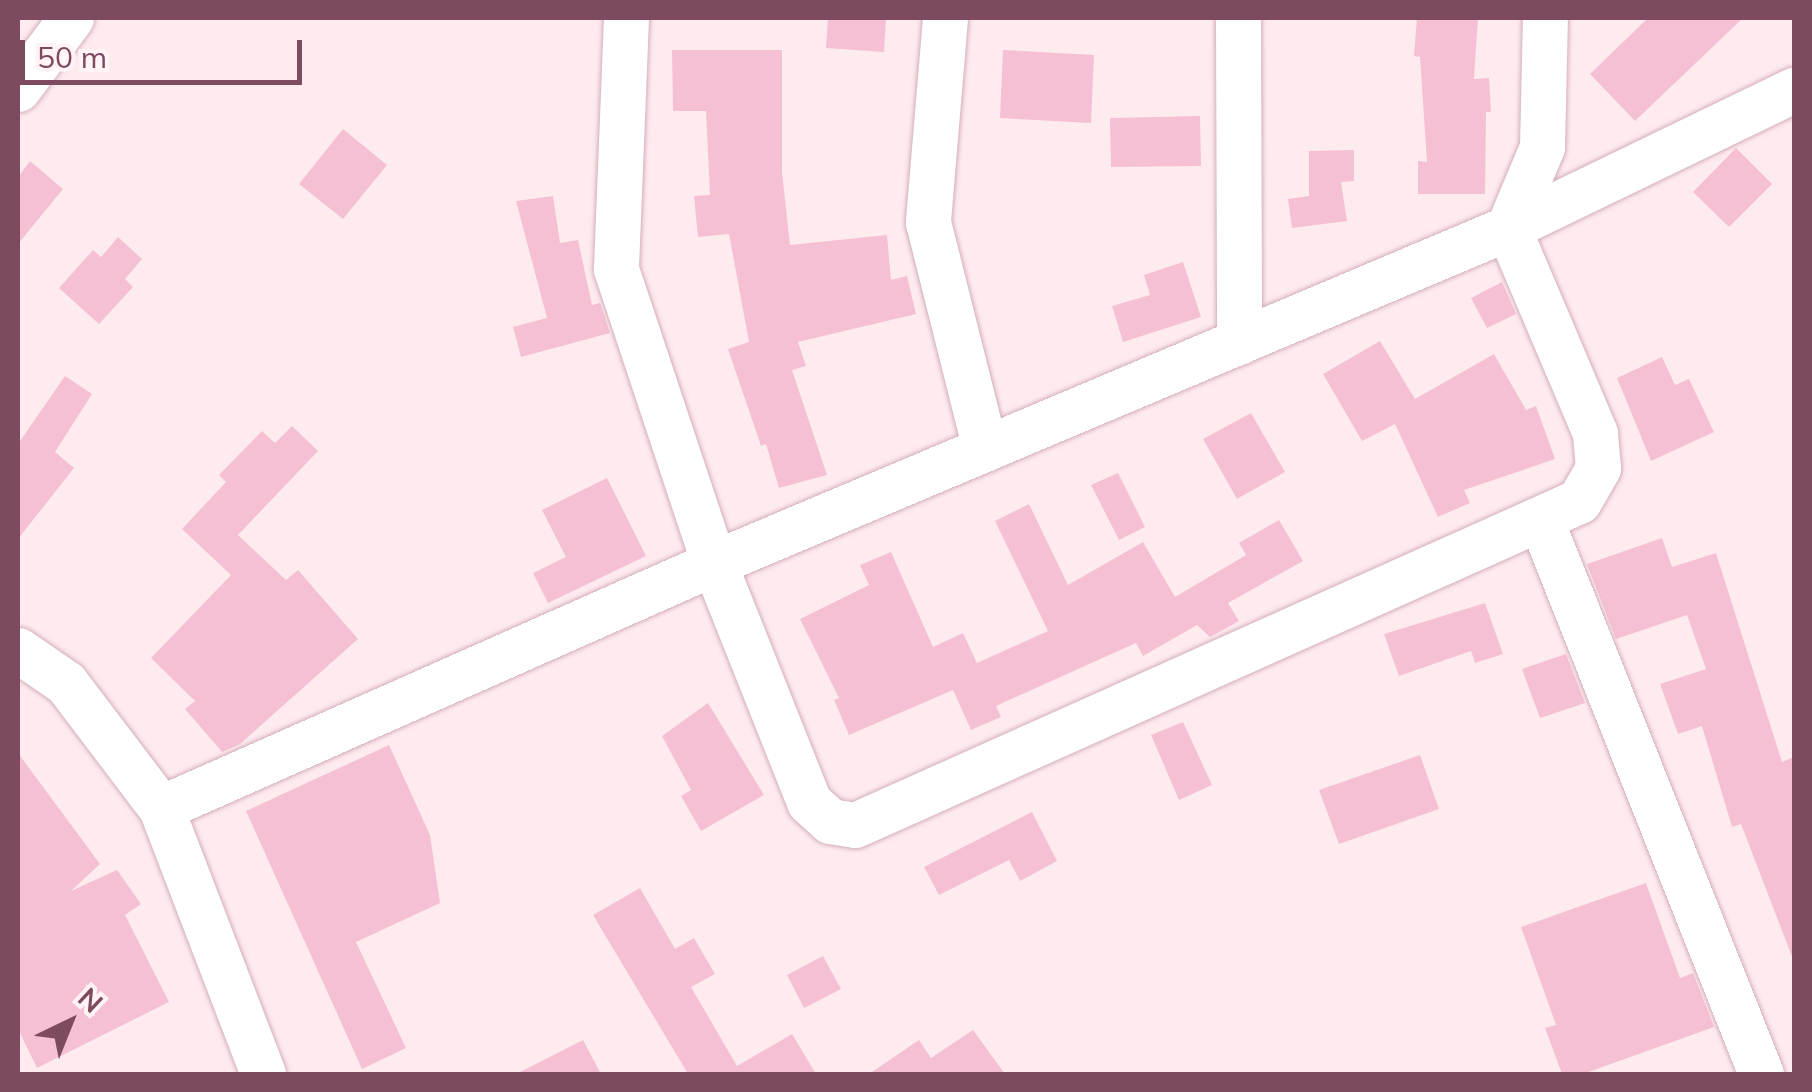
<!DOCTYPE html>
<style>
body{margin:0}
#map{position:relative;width:1812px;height:1092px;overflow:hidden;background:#feebee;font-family:Mulish,sans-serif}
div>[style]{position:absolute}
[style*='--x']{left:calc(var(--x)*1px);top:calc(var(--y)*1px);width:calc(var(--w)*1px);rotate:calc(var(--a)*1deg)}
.building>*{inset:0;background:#f6c0d4}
.roads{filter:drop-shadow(0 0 2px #d3aeba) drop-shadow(0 0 2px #d3aeba)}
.minor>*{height:45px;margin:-22.5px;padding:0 22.5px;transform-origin:22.5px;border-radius:22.5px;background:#fff}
span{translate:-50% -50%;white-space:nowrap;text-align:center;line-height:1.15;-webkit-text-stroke:10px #fff3f5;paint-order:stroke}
.frame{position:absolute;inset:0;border:20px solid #7d4a5f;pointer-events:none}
.north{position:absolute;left:20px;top:972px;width:100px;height:100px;-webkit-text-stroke:8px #fff3f5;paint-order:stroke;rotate:43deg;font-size:28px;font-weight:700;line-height:40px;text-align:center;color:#7d4a5f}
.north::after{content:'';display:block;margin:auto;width:35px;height:45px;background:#7d4a5f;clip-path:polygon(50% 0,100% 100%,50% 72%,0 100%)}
.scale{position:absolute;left:20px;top:40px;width:282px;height:45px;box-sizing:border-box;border:5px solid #7d4a5f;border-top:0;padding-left:12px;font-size:30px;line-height:35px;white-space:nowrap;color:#7d4a5f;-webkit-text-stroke:8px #fff3f5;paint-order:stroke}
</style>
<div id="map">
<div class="building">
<div style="clip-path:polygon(828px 18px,886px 18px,884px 52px,826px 48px)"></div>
<div style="clip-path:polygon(1417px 18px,1478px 18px,1474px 79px,1489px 78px,1491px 112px,1486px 112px,1485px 194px,1418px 194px,1418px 161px,1427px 162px,1420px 57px,1414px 56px)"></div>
<div style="clip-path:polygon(1648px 18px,1743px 18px,1635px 121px,1590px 74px)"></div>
<div style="clip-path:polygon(672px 50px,782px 50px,782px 172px,790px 245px,887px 235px,891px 280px,907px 276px,916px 314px,798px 342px,806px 366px,792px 370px,827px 475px,779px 488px,766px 444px,761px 446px,728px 349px,749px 342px,729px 234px,698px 237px,694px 196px,710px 195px,706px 111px,673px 111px)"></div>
<div style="clip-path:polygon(1003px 50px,1094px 55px,1091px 123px,1000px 118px)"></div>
<div style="clip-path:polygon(1200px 116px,1201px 166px,1111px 167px,1110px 118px)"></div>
<div style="clip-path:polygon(343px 129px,387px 165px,343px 219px,299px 184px)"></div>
<div style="clip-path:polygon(1736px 148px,1772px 184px,1729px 227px,1693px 192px)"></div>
<div style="clip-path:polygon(1354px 150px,1354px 181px,1341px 182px,1347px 221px,1292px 228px,1288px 199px,1309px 196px,1309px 151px)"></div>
<div style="clip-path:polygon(30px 161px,63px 189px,18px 244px,18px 177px)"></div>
<div style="clip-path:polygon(553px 196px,560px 243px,578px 240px,592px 305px,600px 303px,610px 333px,521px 357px,513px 327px,547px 318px,516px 201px)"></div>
<div style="clip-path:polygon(118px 237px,142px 259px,125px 279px,133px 287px,99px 324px,59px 288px,93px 250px,101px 257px)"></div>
<div style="clip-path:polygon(1183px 262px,1201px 317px,1123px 342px,1112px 306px,1150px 295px,1144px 275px)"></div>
<div style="clip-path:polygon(1502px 282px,1516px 314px,1487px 328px,1471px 298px)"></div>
<div style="clip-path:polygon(1380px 341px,1415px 399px,1494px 354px,1526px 410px,1536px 406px,1555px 459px,1464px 490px,1470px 503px,1438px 517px,1395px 424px,1362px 441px,1323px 374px)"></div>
<div style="clip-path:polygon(1662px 357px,1675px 385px,1689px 379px,1714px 432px,1651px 461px,1617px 378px)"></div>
<div style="clip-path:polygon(65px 376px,92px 394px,55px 452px,74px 468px,18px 539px,18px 444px)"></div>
<div style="clip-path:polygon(1251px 413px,1285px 472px,1237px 499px,1203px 439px)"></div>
<div style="clip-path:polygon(292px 426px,318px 451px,238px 535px,286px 580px,298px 570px,358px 639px,240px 744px,222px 752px,185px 709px,195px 701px,151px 658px,231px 575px,182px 529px,226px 482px,219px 475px,262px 431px,275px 443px)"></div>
<div style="clip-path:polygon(1118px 473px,1145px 527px,1119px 540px,1091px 485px)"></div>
<div style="clip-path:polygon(607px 478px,646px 556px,548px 603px,533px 573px,566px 557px,542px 510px)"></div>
<div style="clip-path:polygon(1029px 504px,1068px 585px,1143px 542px,1175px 597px,1246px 555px,1239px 543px,1279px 520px,1303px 561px,1228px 603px,1239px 621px,1210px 637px,1197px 625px,1143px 656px,1136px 643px,996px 706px,1001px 717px,971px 730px,953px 690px,849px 735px,834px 700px,839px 698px,800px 619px,869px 585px,860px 565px,891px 552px,933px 647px,963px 633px,977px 663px,1048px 631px,995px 521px)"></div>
<div style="clip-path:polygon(1662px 538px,1672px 567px,1716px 553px,1782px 762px,1794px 757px,1794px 962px,1741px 824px,1732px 827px,1702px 726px,1678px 734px,1660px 684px,1706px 669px,1687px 615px,1616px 639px,1587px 564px)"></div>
<div style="clip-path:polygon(1485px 603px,1503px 654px,1475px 663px,1471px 651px,1399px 676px,1384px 634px)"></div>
<div style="clip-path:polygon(1566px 654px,1585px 703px,1540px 718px,1522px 669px)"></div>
<div style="clip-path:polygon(708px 703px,764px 795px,701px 831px,681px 796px,691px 790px,662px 736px)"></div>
<div style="clip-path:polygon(1183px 722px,1212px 785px,1179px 800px,1151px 735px)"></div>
<div style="clip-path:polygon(389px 745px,430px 835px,440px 903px,356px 942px,406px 1048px,362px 1069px,246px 811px)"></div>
<div style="clip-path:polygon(18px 753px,100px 864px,71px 891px,117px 870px,141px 904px,125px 915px,169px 1002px,37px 1068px,18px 1029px)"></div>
<div style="clip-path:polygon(1420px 755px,1439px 809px,1339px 844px,1319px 790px)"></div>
<div style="clip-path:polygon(1032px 812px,1057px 861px,1020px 881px,1009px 860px,939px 895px,924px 867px)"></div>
<div style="clip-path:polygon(1646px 883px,1680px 978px,1693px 973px,1714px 1027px,1583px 1074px,1562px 1074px,1545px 1028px,1556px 1025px,1521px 927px)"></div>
<div style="clip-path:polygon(640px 888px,675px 949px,694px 938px,715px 974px,691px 987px,737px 1066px,792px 1034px,816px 1074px,688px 1074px,593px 915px)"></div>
<div style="clip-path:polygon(823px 956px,841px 989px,804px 1008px,787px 975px)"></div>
<div style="clip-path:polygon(973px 1030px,1005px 1074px,869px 1074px,919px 1040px,931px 1058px)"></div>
<div style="clip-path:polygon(583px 1040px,601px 1074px,516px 1074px)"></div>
</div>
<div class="roads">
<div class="minor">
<div style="--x:626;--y:18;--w:251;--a:92.3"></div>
<div style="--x:616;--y:269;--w:310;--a:71.6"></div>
<div style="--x:714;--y:563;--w:257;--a:68.3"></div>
<div style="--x:809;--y:802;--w:28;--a:42"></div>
<div style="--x:830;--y:821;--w:25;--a:9"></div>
<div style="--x:855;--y:825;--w:793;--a:-24.11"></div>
<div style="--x:1579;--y:501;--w:38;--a:-60"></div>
<div style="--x:1598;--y:468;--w:35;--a:-95"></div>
<div style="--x:1595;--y:433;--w:223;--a:-113"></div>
<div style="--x:1508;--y:228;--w:88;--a:-67.2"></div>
<div style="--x:1542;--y:147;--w:129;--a:-88.7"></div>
<div style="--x:945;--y:18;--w:205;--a:94.8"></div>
<div style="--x:928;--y:222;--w:234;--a:75.9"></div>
<div style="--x:1238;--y:18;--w:324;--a:89.8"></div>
<div style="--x:18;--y:89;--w:89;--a:-53.3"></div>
<div style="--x:1542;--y:523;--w:593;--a:68.32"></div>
<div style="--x:18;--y:650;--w:58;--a:34.5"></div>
<div style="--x:66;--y:683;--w:157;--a:52.8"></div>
<div style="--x:161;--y:808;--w:285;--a:69"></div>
<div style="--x:161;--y:808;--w:605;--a:-23.9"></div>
<div style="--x:714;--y:563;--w:862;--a:-22.88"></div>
<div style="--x:1508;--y:228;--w:318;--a:-25.8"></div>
</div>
</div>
<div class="frame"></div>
<div class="north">N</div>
<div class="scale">50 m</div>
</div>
